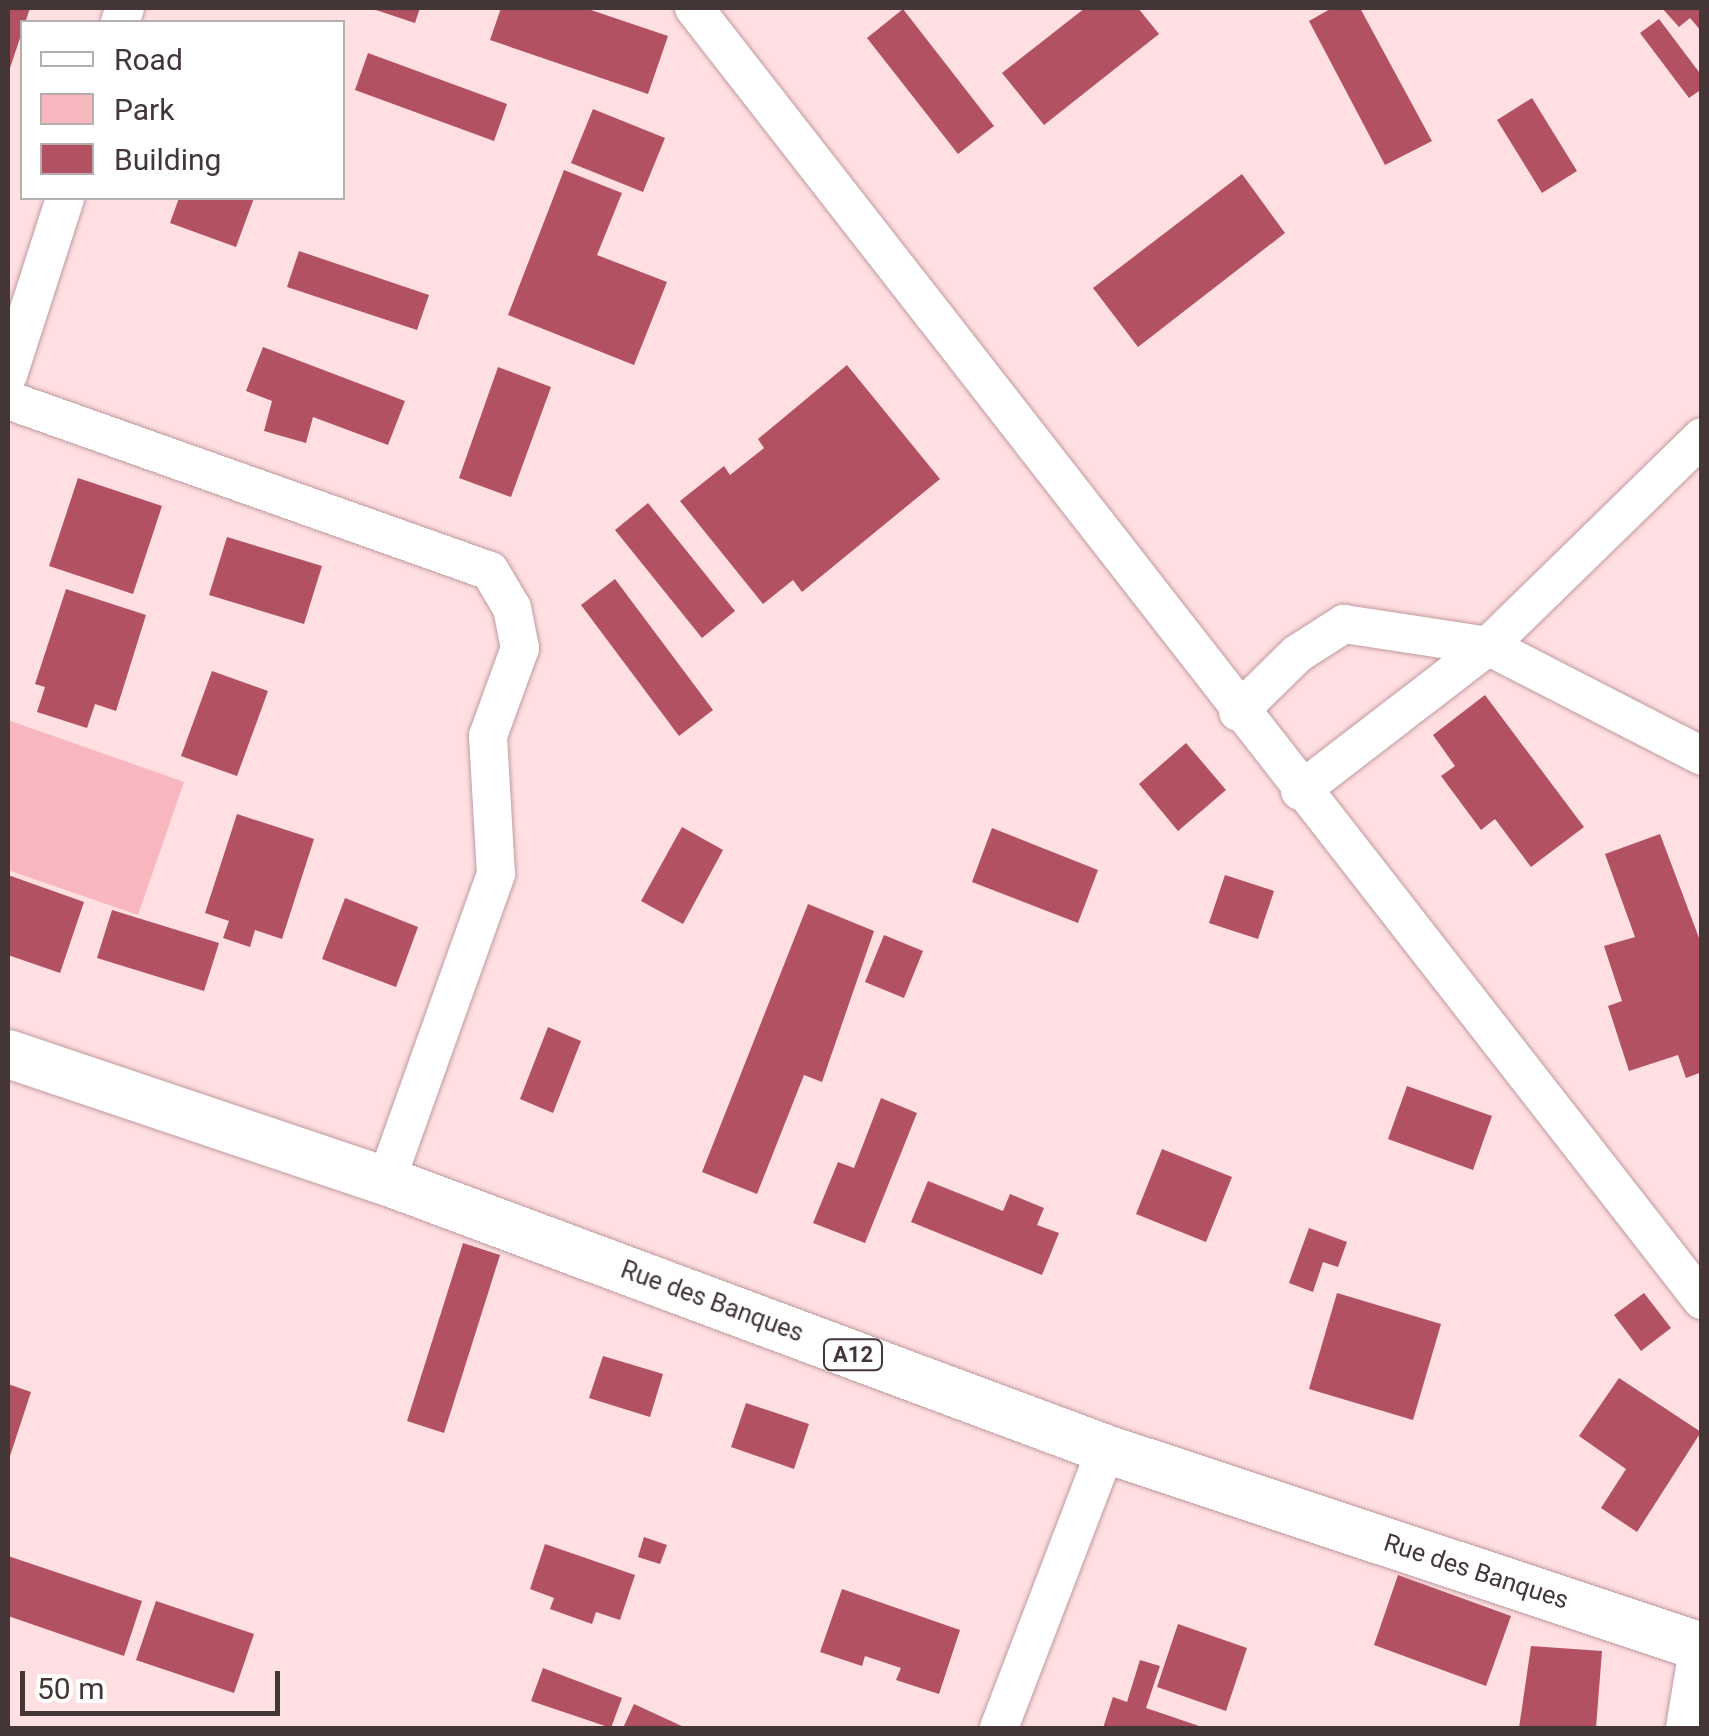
<!DOCTYPE html>
<style>
body{margin:0}
#map{position:relative;width:1709px;height:1736px;overflow:hidden;background:#ffdfe2;font-family:Roboto,sans-serif}
div>[style]{position:absolute}
[style*='--x']{left:calc(var(--x)*1px);top:calc(var(--y)*1px);width:calc(var(--w)*1px);rotate:calc(var(--a)*1deg)}
.green>*{inset:0;background:#f8b6be}
.building>*{inset:0;background:#b25162}
.roads{filter:drop-shadow(0 0 2px #c09b9f) drop-shadow(0 0 2px #c09b9f)}
.minor>*{height:38px;margin:-19px;padding:0 19px;transform-origin:19px;border-radius:19px;background:#fff}
.major>*{height:48px;margin:-24px;padding:0 24px;transform-origin:24px;border-radius:24px;background:#fff}
span{translate:-50% -50%;white-space:nowrap;text-align:center;line-height:1.15;-webkit-text-stroke:10px #fff;paint-order:stroke}
.shield-label span{padding:2px 8px;background:#fff;border:2px solid;border-radius:8px;-webkit-text-stroke-width:0}
.shield-label{font-size:22px;color:#443537;font-weight:700}
.street-label{font-size:25px;color:#443537}
.frame{position:absolute;inset:0;border:10px solid #443537;pointer-events:none}
.legend{position:absolute;left:20px;top:20px;width:325px;height:180px;box-sizing:border-box;background:#fff;border:2px solid #b4aeaf;margin:0;padding:12px 18px;list-style:none;font-size:30px;color:#443537}
.legend li{display:flex;align-items:center;gap:20px;height:50px}
.legend b{width:50px;border:2px solid #b4aeaf}
.scale{position:absolute;left:20px;top:1671px;width:260px;height:45px;box-sizing:border-box;border:5px solid #443537;border-top:0;padding-left:12px;font-size:30px;line-height:35px;white-space:nowrap;color:#443537;-webkit-text-stroke:8px #fff;paint-order:stroke}
</style>
<div id="map">
<div class="green">
<div style="clip-path:polygon(8px 720px,184px 782px,138px 915px,8px 870px)"></div>
</div>
<div class="building">
<div style="clip-path:polygon(8px 8px,30px 8px,8px 74px)"></div>
<div style="clip-path:polygon(370px 8px,420px 8px,415px 23px)"></div>
<div style="clip-path:polygon(501px 8px,585px 8px,668px 36px,648px 94px,490px 40px)"></div>
<div style="clip-path:polygon(1085px 8px,1138px 8px,1159px 34px,1044px 125px,1002px 73px)"></div>
<div style="clip-path:polygon(1332px 8px,1360px 8px,1432px 141px,1385px 165px,1309px 21px)"></div>
<div style="clip-path:polygon(1662px 8px,1702px 8px,1702px 32px,1690px 18px,1679px 27px)"></div>
<div style="clip-path:polygon(903px 9px,994px 126px,958px 154px,867px 38px)"></div>
<div style="clip-path:polygon(1659px 19px,1702px 76px,1702px 89px,1689px 98px,1640px 33px)"></div>
<div style="clip-path:polygon(368px 53px,507px 104px,494px 141px,355px 90px)"></div>
<div style="clip-path:polygon(1532px 98px,1577px 171px,1542px 193px,1497px 120px)"></div>
<div style="clip-path:polygon(593px 109px,665px 138px,643px 192px,571px 163px)"></div>
<div style="clip-path:polygon(564px 170px,622px 193px,597px 255px,667px 282px,634px 365px,508px 315px)"></div>
<div style="clip-path:polygon(1242px 174px,1285px 233px,1138px 347px,1093px 288px)"></div>
<div style="clip-path:polygon(179px 198px,254px 198px,236px 247px,170px 223px)"></div>
<div style="clip-path:polygon(299px 251px,429px 295px,417px 330px,287px 287px)"></div>
<div style="clip-path:polygon(263px 347px,405px 401px,388px 445px,313px 417px,306px 443px,264px 431px,272px 401px,246px 391px)"></div>
<div style="clip-path:polygon(847px 365px,940px 479px,802px 592px,793px 580px,763px 604px,680px 501px,724px 466px,730px 475px,764px 448px,758px 439px)"></div>
<div style="clip-path:polygon(498px 367px,551px 387px,511px 497px,459px 478px)"></div>
<div style="clip-path:polygon(78px 478px,162px 506px,133px 594px,49px 566px)"></div>
<div style="clip-path:polygon(648px 503px,735px 611px,702px 638px,615px 530px)"></div>
<div style="clip-path:polygon(227px 537px,322px 566px,304px 624px,209px 595px)"></div>
<div style="clip-path:polygon(615px 579px,713px 710px,679px 736px,581px 605px)"></div>
<div style="clip-path:polygon(66px 589px,146px 615px,116px 711px,95px 704px,87px 728px,37px 712px,45px 687px,35px 684px)"></div>
<div style="clip-path:polygon(212px 671px,268px 691px,237px 776px,181px 756px)"></div>
<div style="clip-path:polygon(1485px 695px,1584px 827px,1531px 867px,1495px 819px,1481px 830px,1441px 776px,1455px 766px,1433px 735px)"></div>
<div style="clip-path:polygon(1186px 743px,1226px 790px,1178px 831px,1139px 784px)"></div>
<div style="clip-path:polygon(237px 814px,314px 839px,282px 939px,255px 930px,250px 947px,223px 938px,229px 921px,205px 913px)"></div>
<div style="clip-path:polygon(682px 827px,723px 850px,683px 924px,641px 901px)"></div>
<div style="clip-path:polygon(992px 828px,1098px 870px,1078px 923px,972px 882px)"></div>
<div style="clip-path:polygon(1660px 834px,1702px 946px,1702px 1072px,1686px 1078px,1678px 1055px,1629px 1071px,1608px 1006px,1622px 1001px,1604px 946px,1635px 937px,1605px 854px)"></div>
<div style="clip-path:polygon(8px 875px,84px 902px,60px 973px,8px 955px)"></div>
<div style="clip-path:polygon(1225px 875px,1274px 891px,1258px 939px,1209px 923px)"></div>
<div style="clip-path:polygon(345px 898px,418px 927px,396px 987px,322px 959px)"></div>
<div style="clip-path:polygon(808px 904px,874px 931px,822px 1082px,804px 1075px,757px 1194px,702px 1172px)"></div>
<div style="clip-path:polygon(112px 910px,219px 943px,204px 991px,97px 958px)"></div>
<div style="clip-path:polygon(884px 935px,923px 951px,904px 998px,865px 982px)"></div>
<div style="clip-path:polygon(548px 1027px,581px 1041px,553px 1113px,520px 1099px)"></div>
<div style="clip-path:polygon(1407px 1086px,1492px 1116px,1473px 1170px,1388px 1139px)"></div>
<div style="clip-path:polygon(881px 1098px,917px 1113px,865px 1243px,813px 1223px,838px 1162px,854px 1168px)"></div>
<div style="clip-path:polygon(1162px 1149px,1232px 1177px,1206px 1242px,1136px 1214px)"></div>
<div style="clip-path:polygon(928px 1181px,1003px 1211px,1010px 1194px,1044px 1208px,1037px 1225px,1059px 1233px,1042px 1275px,911px 1222px)"></div>
<div style="clip-path:polygon(1309px 1228px,1347px 1242px,1338px 1267px,1323px 1262px,1313px 1292px,1289px 1283px)"></div>
<div style="clip-path:polygon(463px 1243px,500px 1255px,444px 1433px,407px 1421px)"></div>
<div style="clip-path:polygon(1337px 1293px,1441px 1324px,1413px 1420px,1309px 1389px)"></div>
<div style="clip-path:polygon(1644px 1293px,1671px 1328px,1641px 1351px,1614px 1315px)"></div>
<div style="clip-path:polygon(603px 1356px,663px 1374px,650px 1417px,589px 1398px)"></div>
<div style="clip-path:polygon(1619px 1378px,1701px 1432px,1637px 1532px,1601px 1508px,1626px 1469px,1579px 1436px)"></div>
<div style="clip-path:polygon(8px 1384px,31px 1392px,8px 1462px)"></div>
<div style="clip-path:polygon(746px 1403px,809px 1424px,794px 1469px,731px 1447px)"></div>
<div style="clip-path:polygon(644px 1537px,667px 1545px,660px 1564px,638px 1557px)"></div>
<div style="clip-path:polygon(545px 1544px,635px 1575px,620px 1620px,596px 1612px,592px 1624px,550px 1609px,554px 1598px,530px 1589px)"></div>
<div style="clip-path:polygon(8px 1556px,142px 1601px,124px 1656px,8px 1616px)"></div>
<div style="clip-path:polygon(1398px 1575px,1511px 1616px,1486px 1686px,1374px 1645px)"></div>
<div style="clip-path:polygon(842px 1589px,960px 1630px,939px 1694px,896px 1680px,901px 1668px,865px 1656px,862px 1666px,820px 1652px)"></div>
<div style="clip-path:polygon(156px 1601px,254px 1634px,234px 1693px,136px 1660px)"></div>
<div style="clip-path:polygon(1178px 1624px,1247px 1648px,1226px 1711px,1157px 1687px)"></div>
<div style="clip-path:polygon(1531px 1646px,1602px 1651px,1596px 1728px,1519px 1728px)"></div>
<div style="clip-path:polygon(1140px 1660px,1160px 1666px,1146px 1708px,1205px 1728px,1103px 1728px,1113px 1697px,1127px 1702px)"></div>
<div style="clip-path:polygon(543px 1668px,622px 1698px,611px 1728px,531px 1701px)"></div>
<div style="clip-path:polygon(634px 1704px,686px 1728px,623px 1728px)"></div>
</div>
<div class="roads">
<div class="minor">
<div style="--x:694;--y:8;--w:1639;--a:52.04"></div>
<div style="--x:120;--y:22;--w:15;--a:-70"></div>
<div style="--x:8;--y:375;--w:186;--a:-72.1"></div>
<div style="--x:8;--y:400;--w:511;--a:19.53"></div>
<div style="--x:490;--y:571;--w:43;--a:59.3"></div>
<div style="--x:512;--y:608;--w:41;--a:78.7"></div>
<div style="--x:520;--y:648;--w:94;--a:110"></div>
<div style="--x:488;--y:736;--w:138;--a:86.7"></div>
<div style="--x:496;--y:874;--w:326;--a:109.7"></div>
<div style="--x:1238;--y:712;--w:83;--a:-44.5"></div>
<div style="--x:1297;--y:654;--w:56;--a:-32.6"></div>
<div style="--x:1344;--y:624;--w:146;--a:8.7"></div>
<div style="--x:1488;--y:646;--w:299;--a:-44.3"></div>
<div style="--x:1300;--y:791;--w:237;--a:-37.6"></div>
<div style="--x:1488;--y:646;--w:241;--a:27.2"></div>
<div style="--x:999;--y:1728;--w:299;--a:-69"></div>
</div>
<div class="major">
<div style="--x:8;--y:1054;--w:399;--a:18.6"></div>
<div style="--x:386;--y:1181;--w:768;--a:20.42"></div>
<div style="--x:1106;--y:1449;--w:628;--a:18.38"></div>
<div style="--x:1690;--y:1728;--w:73;--a:-80.5"></div>
</div>
</div>
<div class="shield-label">
<span style="left:853px;top:1355px">A12</span>
</div>
<div class="street-label">
<span style="left:712px;top:1302px;rotate:20deg">Rue des Banques</span>
<span style="left:1476px;top:1572px;rotate:18deg">Rue des Banques</span>
</div>
<div class="frame"></div>
<ul class="legend">
<li><b style="height:12px;background:#fff"></b>Road</li>
<li><b style="height:28px;background:#f8b6be"></b>Park</li>
<li><b style="height:28px;background:#b25162"></b>Building</li>
</ul>
<div class="scale">50 m</div>
</div>
